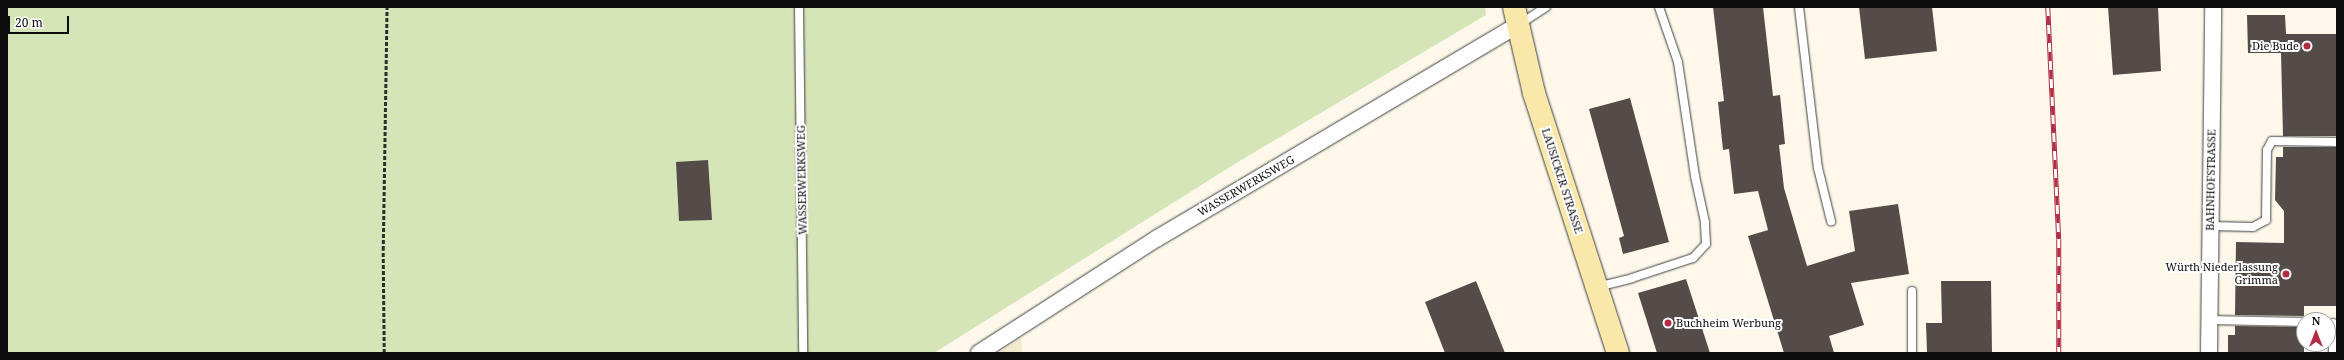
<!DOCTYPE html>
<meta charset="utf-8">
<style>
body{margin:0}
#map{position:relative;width:2344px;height:360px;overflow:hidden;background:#fef8eb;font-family:"Noto Serif",serif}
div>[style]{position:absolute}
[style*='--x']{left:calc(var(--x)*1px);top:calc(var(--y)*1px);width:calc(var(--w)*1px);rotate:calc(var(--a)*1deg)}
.farmland>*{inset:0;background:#f2eacd}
.green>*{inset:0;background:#d5e5b8}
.building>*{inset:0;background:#534c49}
.path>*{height:2.5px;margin-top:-1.25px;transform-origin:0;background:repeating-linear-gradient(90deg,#2e2e2e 0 4px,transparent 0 6px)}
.roads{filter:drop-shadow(0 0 1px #3f3f3f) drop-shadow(0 0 1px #3f3f3f)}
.service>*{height:8px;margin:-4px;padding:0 4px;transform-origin:4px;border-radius:4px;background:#fff}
.minor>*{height:16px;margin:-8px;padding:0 8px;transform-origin:8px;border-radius:8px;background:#fff}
.secondary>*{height:22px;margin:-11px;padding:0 11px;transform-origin:11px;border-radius:11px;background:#fae7aa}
.rail>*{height:4.5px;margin-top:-2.25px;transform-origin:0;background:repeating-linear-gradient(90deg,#fff 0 9px,#b22d44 0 18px);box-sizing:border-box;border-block:1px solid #b22d44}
.dots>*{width:11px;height:11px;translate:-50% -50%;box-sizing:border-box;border:2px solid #fff;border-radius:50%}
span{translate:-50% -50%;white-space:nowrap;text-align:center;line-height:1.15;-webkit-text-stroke:4px #fff;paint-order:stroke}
.poi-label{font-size:11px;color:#0c0c0c}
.right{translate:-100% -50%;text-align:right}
.left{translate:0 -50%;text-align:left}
.street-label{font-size:11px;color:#0c0c0c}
.frame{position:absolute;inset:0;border:8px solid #0c0c0c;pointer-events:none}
.north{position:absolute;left:2296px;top:312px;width:40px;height:40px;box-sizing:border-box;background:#fff;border:1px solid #9e9e9e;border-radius:50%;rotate:0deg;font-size:11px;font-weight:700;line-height:16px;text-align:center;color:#0c0c0c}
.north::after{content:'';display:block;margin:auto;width:14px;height:18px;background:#b22d44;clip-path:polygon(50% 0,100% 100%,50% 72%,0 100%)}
.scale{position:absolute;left:8px;top:16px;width:61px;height:18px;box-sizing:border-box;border:2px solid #0c0c0c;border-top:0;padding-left:5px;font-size:12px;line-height:14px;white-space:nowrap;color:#0c0c0c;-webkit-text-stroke:3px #fff;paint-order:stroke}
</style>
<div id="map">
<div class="farmland">
<div style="clip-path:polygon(1021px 338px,1022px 353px,998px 353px)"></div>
</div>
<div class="green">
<div style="clip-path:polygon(7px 7px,1485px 7px,1486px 15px,1238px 162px,934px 353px,7px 353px)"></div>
</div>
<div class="building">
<div style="clip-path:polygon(1713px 7px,1763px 7px,1773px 96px,1780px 95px,1785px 144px,1779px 145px,1784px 188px,1807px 266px,1855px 251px,1849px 211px,1898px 204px,1909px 274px,1851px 283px,1864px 325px,1829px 336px,1834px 353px,1784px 353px,1748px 236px,1768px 230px,1758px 191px,1734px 194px,1729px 149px,1723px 150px,1718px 102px,1724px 101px)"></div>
<div style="clip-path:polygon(1859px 7px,1932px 7px,1937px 51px,1865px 59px)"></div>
<div style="clip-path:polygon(2108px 7px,2158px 7px,2161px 71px,2113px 75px)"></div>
<div style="clip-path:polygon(2247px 15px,2285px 15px,2286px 34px,2337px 34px,2337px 136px,2283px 136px,2281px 53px,2248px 53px)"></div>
<div style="clip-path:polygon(1630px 98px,1669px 242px,1623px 254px,1619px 238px,1624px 236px,1589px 109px)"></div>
<div style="clip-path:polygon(2283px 147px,2337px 147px,2337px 306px,2304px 306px,2304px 316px,2235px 315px,2236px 242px,2284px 243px,2284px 211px,2275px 200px,2276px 157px,2283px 157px)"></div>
<div style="clip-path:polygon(708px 160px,712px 220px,679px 221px,676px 162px)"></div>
<div style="clip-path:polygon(1686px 279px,1710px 353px,1657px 353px,1638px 293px)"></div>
<div style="clip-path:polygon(1476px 281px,1505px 353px,1445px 353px,1425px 302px)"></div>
<div style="clip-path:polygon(1941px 281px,1991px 281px,1992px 353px,1927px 353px,1926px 323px,1942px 323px)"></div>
<div style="clip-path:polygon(2235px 326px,2304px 327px,2304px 353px,2228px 353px,2228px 335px,2235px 335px)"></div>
</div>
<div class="path">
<div style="--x:384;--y:353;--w:103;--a:-90.6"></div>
<div style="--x:383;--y:250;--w:243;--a:-89.1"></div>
</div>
<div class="roads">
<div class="service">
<div style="--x:799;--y:7;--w:346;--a:89.3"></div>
<div style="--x:1799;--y:7;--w:162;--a:83.3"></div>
<div style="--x:1818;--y:168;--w:55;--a:76.2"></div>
<div style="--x:1520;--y:24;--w:31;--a:-33"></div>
<div style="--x:2210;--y:226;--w:43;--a:1.3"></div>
<div style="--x:2253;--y:227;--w:15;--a:-28"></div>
<div style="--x:2266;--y:220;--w:70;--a:-89.2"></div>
<div style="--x:2267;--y:150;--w:10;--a:-61"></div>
<div style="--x:2272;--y:141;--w:65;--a:0.9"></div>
<div style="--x:1597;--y:287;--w:36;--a:-14"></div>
<div style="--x:1632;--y:278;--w:64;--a:-18.2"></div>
<div style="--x:1693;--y:258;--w:19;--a:-47"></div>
<div style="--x:1706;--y:244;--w:22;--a:-93"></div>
<div style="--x:1705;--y:222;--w:47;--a:-102.3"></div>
<div style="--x:1695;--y:176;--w:115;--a:-98.5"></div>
<div style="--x:1678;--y:62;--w:58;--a:-109.1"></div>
<div style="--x:1912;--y:291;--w:62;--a:90"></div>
<div style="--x:2210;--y:320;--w:94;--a:1.2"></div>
<div style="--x:2333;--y:353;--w:30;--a:-90"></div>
</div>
<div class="minor">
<div style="--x:979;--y:353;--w:211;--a:-32.8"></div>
<div style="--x:1156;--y:239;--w:421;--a:-30.6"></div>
<div style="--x:2209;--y:353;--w:346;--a:-89.3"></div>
</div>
<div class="secondary">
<div style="--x:1514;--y:7;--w:88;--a:76.9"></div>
<div style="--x:1534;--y:93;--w:273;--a:72.1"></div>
</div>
</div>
<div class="rail">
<div style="--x:2048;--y:7;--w:232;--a:87.3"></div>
<div style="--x:2059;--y:239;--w:114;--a:90"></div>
</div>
<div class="dots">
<div style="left:2307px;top:46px;background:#b22d44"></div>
<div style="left:2286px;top:274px;background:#b22d44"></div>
<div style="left:1668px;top:323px;background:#b22d44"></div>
</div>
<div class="poi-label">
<span class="right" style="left:2299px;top:46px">Die Bude</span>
<span class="right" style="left:2278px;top:274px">Würth Niederlassung<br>Grimma</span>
<span class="left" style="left:1676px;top:323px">Buchheim Werbung</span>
</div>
<div class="street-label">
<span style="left:802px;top:180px;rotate:-91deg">WASSERWERKSWEG</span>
<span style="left:2211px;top:180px;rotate:-89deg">BAHNHOFSTRASSE</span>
<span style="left:1562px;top:181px;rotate:72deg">LAUSICKER STRASSE</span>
<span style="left:1246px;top:186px;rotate:-30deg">WASSERWERKSWEG</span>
</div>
<div class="frame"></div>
<div class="north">N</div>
<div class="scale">20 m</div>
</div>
